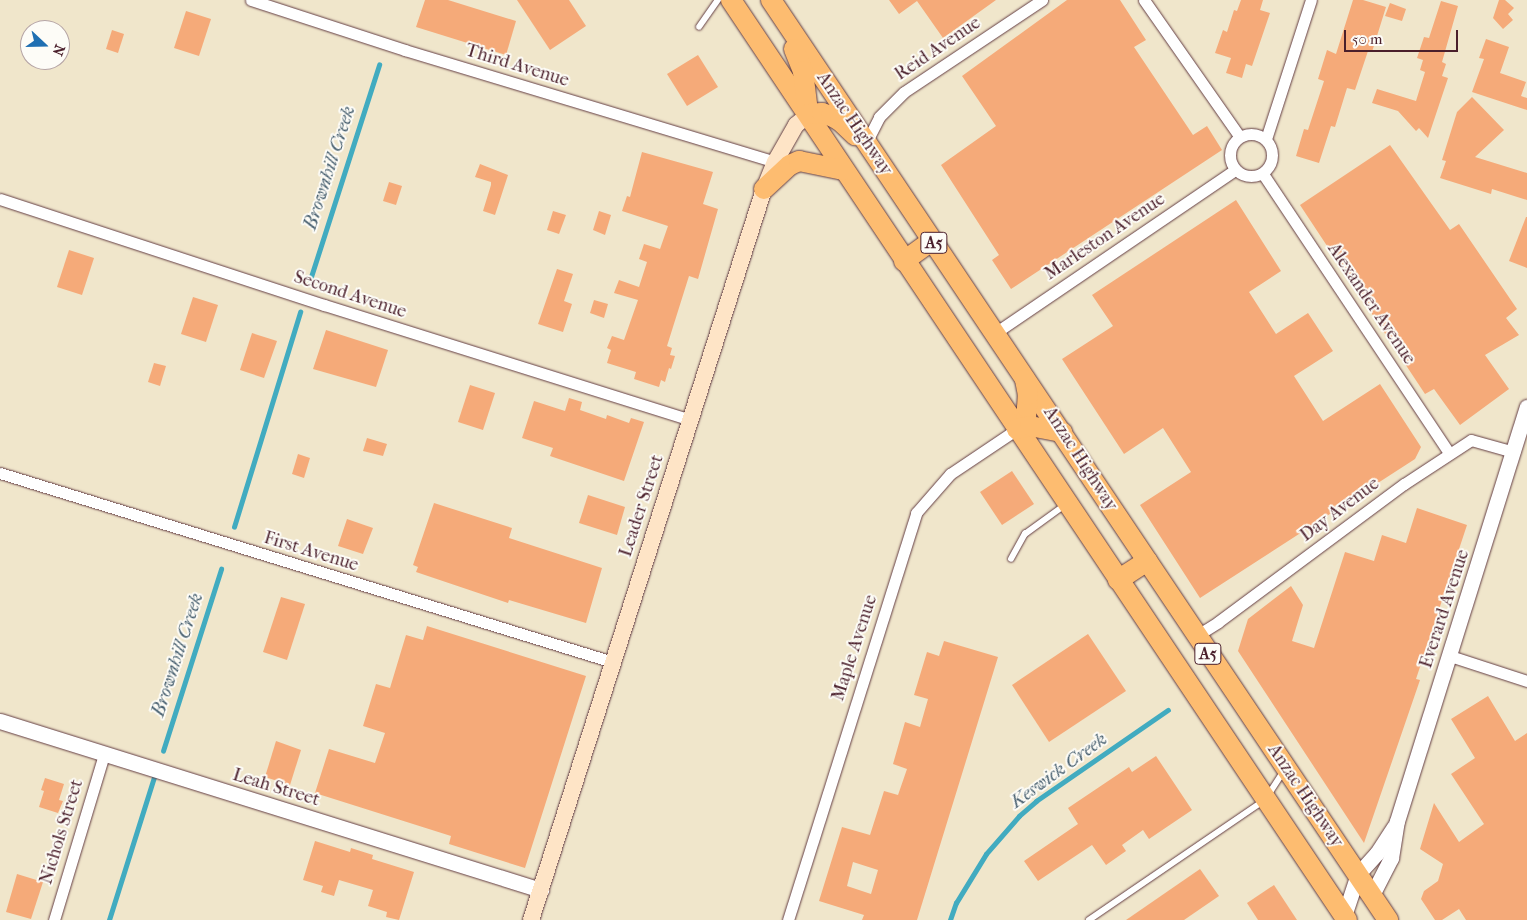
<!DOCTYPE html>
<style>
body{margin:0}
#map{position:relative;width:1527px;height:920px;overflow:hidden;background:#f0e6cb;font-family:"IM FELL French Canon",serif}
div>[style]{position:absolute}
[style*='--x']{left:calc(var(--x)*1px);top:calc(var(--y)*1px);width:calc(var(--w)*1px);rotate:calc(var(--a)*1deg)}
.stream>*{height:4.5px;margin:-2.25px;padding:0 2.25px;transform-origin:2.25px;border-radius:2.25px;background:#41abc0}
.building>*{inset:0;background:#f5aa79}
.roads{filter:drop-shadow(0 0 1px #633d43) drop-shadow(0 0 1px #633d43)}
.service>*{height:5.5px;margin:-2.75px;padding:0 2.75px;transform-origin:2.75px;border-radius:2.75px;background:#fff}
.minor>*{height:11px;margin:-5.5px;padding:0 5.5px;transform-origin:5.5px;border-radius:5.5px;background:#fff}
.minor>.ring{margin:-5.5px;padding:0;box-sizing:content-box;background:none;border:11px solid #fff;border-radius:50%}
.tertiary>*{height:15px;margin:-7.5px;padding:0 7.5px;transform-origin:7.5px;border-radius:7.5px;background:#fff}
.secondary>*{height:16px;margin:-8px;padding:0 8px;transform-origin:8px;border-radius:8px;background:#fee4c6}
.trunk>*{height:20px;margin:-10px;padding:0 10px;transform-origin:10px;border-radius:10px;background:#fdbc70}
span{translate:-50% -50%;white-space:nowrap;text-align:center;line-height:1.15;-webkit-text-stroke:4px #fdfcf7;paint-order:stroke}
.shield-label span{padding:1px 4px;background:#fdfcf7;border:1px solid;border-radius:4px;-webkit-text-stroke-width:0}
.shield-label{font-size:16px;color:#4a1f2b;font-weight:700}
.street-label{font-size:18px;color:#4a1f2b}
.water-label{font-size:19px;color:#465e6e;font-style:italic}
.north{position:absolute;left:20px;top:20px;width:50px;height:50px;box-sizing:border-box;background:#fdfcf7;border:1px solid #b5a4a5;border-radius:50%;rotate:111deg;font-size:14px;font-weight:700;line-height:20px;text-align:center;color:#4a1f2b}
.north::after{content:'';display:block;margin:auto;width:18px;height:22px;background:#1f6fb2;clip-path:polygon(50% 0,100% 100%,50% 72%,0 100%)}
.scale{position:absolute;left:1344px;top:30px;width:114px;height:22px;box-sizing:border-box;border:2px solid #4a1f2b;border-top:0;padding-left:6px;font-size:15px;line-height:18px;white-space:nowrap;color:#4a1f2b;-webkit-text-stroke:4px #fdfcf7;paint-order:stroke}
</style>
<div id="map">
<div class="stream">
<div style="--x:310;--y:280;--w:226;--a:-72.2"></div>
<div style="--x:234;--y:527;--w:225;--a:-72.9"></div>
<div style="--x:163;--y:751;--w:191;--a:-72.3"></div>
<div style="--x:109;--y:920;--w:150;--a:-72.5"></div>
<div style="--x:950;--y:920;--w:18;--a:-71"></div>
<div style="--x:956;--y:903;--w:57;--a:-58.5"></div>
<div style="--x:986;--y:854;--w:50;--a:-49"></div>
<div style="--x:1019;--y:816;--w:23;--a:-41"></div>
<div style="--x:1036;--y:801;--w:160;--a:-34.6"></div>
</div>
<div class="building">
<div style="clip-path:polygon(425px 0,448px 0,516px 21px,506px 55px,416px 27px)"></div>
<div style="clip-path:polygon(517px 0,569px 0,586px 26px,550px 50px)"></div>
<div style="clip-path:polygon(889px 0,996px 0,943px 38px,917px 1px,899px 14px)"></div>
<div style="clip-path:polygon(1067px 0,1120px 0,1146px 40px,1134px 47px,1193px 135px,1207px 126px,1222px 150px,1011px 289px,992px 260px,999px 255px,941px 165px,996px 126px,962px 76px)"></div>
<div style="clip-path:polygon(1241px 0,1263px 0,1260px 10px,1270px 13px,1252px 66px,1246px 64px,1242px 78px,1226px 73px,1231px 58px,1215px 53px,1223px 30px,1227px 32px,1234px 10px,1237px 11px)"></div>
<div style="clip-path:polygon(1353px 0,1363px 0,1386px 7px,1372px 52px,1368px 51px,1355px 90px,1347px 88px,1335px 127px,1331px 126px,1319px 163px,1296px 156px,1304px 129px,1308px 130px,1324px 81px,1318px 79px,1327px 50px,1336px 54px)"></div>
<div style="clip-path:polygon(1499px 0,1505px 0,1514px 8px,1508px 14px,1513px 20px,1503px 29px,1493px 18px)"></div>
<div style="clip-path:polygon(1441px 1px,1458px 6px,1442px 62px,1446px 64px,1442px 76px,1448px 78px,1428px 138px,1419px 128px,1416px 131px,1398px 111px,1372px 103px,1377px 89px,1416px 101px,1425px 72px,1420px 70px,1423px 60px,1417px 58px,1424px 37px,1429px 38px)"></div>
<div style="clip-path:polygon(1390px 3px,1406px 9px,1402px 21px,1385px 16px)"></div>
<div style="clip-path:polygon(186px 11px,211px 19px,199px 56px,174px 48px)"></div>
<div style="clip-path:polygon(112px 30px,124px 34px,118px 53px,106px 49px)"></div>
<div style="clip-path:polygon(1486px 39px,1509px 47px,1500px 73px,1526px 82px,1521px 96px,1527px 98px,1527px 110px,1472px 92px,1484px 59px,1479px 58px)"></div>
<div style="clip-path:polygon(698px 55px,718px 87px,687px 106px,667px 74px)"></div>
<div style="clip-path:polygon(1472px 97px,1504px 130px,1475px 157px,1527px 173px,1527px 200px,1492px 189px,1491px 194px,1440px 178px,1446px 161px,1442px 160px,1457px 112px)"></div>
<div style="clip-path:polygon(1390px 145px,1450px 230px,1459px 224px,1517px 309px,1506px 318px,1519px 335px,1485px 355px,1509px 389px,1460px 425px,1434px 389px,1425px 394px,1300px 205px)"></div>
<div style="clip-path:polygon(642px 152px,713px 172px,703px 204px,718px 209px,698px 279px,689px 276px,667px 346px,672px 348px,670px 355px,675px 356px,671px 369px,669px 368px,665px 382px,661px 380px,659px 387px,634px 379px,636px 372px,607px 363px,611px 350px,607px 348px,612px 336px,624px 340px,638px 300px,614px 293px,619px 280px,639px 287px,647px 262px,639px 259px,644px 244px,660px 249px,668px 226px,622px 211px,627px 196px,630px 197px)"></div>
<div style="clip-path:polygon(480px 164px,508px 175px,495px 215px,483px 211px,491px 185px,491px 182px,475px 177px)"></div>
<div style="clip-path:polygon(389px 182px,402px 186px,396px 205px,383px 201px)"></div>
<div style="clip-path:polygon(1236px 200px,1281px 271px,1249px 292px,1276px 334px,1308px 313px,1333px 351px,1294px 376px,1323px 421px,1380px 384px,1421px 447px,1415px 459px,1200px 598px,1140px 505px,1191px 472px,1163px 428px,1124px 454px,1062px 359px,1113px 326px,1092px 295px)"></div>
<div style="clip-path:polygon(553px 211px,566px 215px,559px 234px,547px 230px)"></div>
<div style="clip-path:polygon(599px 211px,611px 215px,605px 235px,593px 230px)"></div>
<div style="clip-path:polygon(1526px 217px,1527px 217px,1527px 268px,1509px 261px)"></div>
<div style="clip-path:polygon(69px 250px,94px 258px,82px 295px,57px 287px)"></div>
<div style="clip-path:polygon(557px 269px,573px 274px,564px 301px,572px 304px,563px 332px,538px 324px)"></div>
<div style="clip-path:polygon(193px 297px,218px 305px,206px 342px,181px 334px)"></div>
<div style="clip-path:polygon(594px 300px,608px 304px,604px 318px,590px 313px)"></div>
<div style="clip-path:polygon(326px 330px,388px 350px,376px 387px,313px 369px)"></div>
<div style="clip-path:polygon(252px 333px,277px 341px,264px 378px,240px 370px)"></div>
<div style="clip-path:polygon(154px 363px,166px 366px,160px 386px,148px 382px)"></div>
<div style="clip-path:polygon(470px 385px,495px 393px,483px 430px,458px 422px)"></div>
<div style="clip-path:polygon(569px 398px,582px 402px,580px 410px,606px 419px,607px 415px,629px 423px,631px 418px,644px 422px,624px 481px,550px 456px,553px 448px,522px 438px,534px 401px,565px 411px)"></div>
<div style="clip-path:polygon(367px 438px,387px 444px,383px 456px,363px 451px)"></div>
<div style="clip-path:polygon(298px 454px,310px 458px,304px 478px,292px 474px)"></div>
<div style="clip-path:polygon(1012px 471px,1034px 504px,1002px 525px,980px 492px)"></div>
<div style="clip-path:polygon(588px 495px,625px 507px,617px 535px,579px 523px)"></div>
<div style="clip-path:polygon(434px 503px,512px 528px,509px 538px,602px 568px,586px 623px,509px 600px,508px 603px,416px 572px,418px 567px,413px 565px)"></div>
<div style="clip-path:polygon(1417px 508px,1467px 525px,1416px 679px,1420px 680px,1364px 843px,1238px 651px,1248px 619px,1291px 586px,1303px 605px,1292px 641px,1314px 648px,1345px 552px,1374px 561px,1382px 535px,1406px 543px)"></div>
<div style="clip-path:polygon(347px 519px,373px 528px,363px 554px,338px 546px)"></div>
<div style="clip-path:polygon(281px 597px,305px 604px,287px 660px,263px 652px)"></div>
<div style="clip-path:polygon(427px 626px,586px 676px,525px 868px,449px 844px,451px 836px,315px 793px,329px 749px,375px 763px,385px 733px,363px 726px,376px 684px,390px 688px,406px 635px,423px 640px)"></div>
<div style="clip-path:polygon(1088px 634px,1126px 691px,1049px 742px,1012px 685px)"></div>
<div style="clip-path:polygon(evenodd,944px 641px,998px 657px,917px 920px,862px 920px,864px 915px,819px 901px,842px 827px,870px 835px,884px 791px,898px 795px,907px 769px,893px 764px,905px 722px,920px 727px,928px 699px,914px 695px,927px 652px,939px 656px,944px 641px,853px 862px,878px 870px,871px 894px,847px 886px,853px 862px)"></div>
<div style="clip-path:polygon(1488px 696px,1515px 741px,1527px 733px,1527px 920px,1466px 920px,1459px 909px,1442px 920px,1435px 920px,1421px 899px,1424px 891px,1438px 881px,1443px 864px,1420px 849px,1434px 803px,1459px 842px,1484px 824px,1451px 774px,1475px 758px,1451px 719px)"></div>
<div style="clip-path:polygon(276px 741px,301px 750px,290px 785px,265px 777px)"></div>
<div style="clip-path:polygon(1156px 756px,1192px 810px,1149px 839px,1143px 830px,1122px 845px,1126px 851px,1106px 865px,1092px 845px,1038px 881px,1024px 861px,1078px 824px,1068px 808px,1129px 767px,1132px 772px)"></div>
<div style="clip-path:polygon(45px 778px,64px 784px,59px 800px,63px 801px,58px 813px,39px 807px,44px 791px,41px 790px)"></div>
<div style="clip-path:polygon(315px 841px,350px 852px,351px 848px,373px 855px,372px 859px,414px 872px,399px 920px,386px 917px,387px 912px,368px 906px,373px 890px,339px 880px,334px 896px,321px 892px,323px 886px,303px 880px)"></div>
<div style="clip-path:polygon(1200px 869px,1219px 896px,1184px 920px,1126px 920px)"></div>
<div style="clip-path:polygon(17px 874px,43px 882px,31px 919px,6px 912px)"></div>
<div style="clip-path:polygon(1274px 885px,1297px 920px,1258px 920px,1247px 903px)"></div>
</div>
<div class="roads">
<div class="service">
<div style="--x:699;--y:27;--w:33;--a:-55"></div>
<div style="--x:1011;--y:559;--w:29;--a:-61"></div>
<div style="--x:1025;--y:534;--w:49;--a:-35.9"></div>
<div style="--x:1089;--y:920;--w:213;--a:-34.3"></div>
<div style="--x:1265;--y:800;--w:33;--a:-57"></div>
</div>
<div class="minor">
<div style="--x:251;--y:0;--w:162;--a:18"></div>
<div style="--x:405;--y:50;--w:387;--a:16.8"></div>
<div style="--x:1144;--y:0;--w:167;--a:55"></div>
<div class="ring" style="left:1230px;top:134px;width:31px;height:31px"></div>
<div style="--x:1266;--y:139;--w:146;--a:-72.1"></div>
<div style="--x:867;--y:141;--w:27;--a:-63"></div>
<div style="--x:879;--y:117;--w:35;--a:-45"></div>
<div style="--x:904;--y:92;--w:166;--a:-33.7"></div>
<div style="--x:1263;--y:174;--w:335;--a:56.3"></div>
<div style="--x:0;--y:199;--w:341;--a:18.1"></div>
<div style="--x:324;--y:305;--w:384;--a:17.4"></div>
<div style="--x:995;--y:333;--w:290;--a:-34.2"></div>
<div style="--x:0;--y:473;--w:641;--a:17.14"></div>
<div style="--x:1196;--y:636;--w:26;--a:-32"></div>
<div style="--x:1218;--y:622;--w:232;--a:-36.6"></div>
<div style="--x:1404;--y:484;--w:80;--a:-33.3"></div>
<div style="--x:1471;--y:440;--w:45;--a:15.6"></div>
<div style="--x:1450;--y:656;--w:81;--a:18"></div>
<div style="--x:54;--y:920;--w:173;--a:-73.2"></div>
<div style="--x:788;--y:920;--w:427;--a:-72.5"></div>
<div style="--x:916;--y:513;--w:52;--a:-48.9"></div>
<div style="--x:950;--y:474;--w:81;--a:-33.9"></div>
</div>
<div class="tertiary">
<div style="--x:0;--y:721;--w:567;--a:17.35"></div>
<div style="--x:1372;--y:895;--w:42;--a:-62.8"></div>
<div style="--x:1391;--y:858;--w:37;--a:-81"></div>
<div style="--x:1397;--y:821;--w:434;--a:-72.6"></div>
<div style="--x:1344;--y:916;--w:44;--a:-71.6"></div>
<div style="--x:1358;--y:874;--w:28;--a:-48"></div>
<div style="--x:1377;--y:853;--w:31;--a:-57"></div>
</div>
<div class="secondary">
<div style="--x:531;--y:920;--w:767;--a:-72.32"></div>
<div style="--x:764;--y:189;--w:29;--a:-68"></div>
<div style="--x:775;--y:162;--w:43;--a:-60.4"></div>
<div style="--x:796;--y:125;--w:17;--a:-40"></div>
</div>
<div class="trunk">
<div style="--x:731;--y:0;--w:1107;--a:56.2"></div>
<div style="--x:771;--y:0;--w:1108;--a:56.15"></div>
<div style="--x:794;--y:49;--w:24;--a:68"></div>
<div style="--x:803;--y:71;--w:39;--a:83"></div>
<div style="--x:809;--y:114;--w:13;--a:-4"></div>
<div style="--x:822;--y:113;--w:9;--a:18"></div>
<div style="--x:831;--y:116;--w:10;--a:29"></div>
<div style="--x:840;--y:121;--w:21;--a:43"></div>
<div style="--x:764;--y:189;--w:35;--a:-43"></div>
<div style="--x:790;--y:165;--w:10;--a:-24"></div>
<div style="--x:799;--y:161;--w:45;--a:11.6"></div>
<div style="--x:904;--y:261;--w:34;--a:-36"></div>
<div style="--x:1017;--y:429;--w:17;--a:-57"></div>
<div style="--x:1026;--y:415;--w:7;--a:-82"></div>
<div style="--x:1027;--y:408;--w:13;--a:-86"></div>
<div style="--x:1028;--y:395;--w:16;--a:-101"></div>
<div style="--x:1017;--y:429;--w:13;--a:-13"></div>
<div style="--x:1030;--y:426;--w:33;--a:11"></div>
<div style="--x:1118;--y:580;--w:35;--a:-33"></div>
</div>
</div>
<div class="shield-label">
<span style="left:934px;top:243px">A5</span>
<span style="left:1208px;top:654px">A5</span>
</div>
<div class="street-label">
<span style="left:938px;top:49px;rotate:-34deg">Reid Avenue</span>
<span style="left:517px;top:66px;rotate:17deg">Third Avenue</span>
<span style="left:854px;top:124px;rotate:56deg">Anzac Highway</span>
<span style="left:1105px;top:237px;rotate:-34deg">Marleston Avenue</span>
<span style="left:350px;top:295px;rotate:18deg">Second Avenue</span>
<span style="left:1371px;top:304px;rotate:56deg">Alexander Avenue</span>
<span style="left:1080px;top:459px;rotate:57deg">Anzac Highway</span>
<span style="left:642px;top:506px;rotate:-72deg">Leader Street</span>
<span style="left:1340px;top:510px;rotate:-37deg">Day Avenue</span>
<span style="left:311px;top:552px;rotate:17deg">First Avenue</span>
<span style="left:1445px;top:609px;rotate:-72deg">Everard Avenue</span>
<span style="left:855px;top:648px;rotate:-72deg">Maple Avenue</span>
<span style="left:276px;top:788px;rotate:17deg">Leah Street</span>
<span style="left:1305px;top:796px;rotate:56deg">Anzac Highway</span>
<span style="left:62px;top:832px;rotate:-73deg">Nichols Street</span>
</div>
<div class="water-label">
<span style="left:330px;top:168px;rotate:-72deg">Brownhill Creek</span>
<span style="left:178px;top:655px;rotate:-72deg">Brownhill Creek</span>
<span style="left:1059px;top:771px;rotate:-36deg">Keswick Creek</span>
</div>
<div class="north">N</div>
<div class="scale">50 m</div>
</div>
